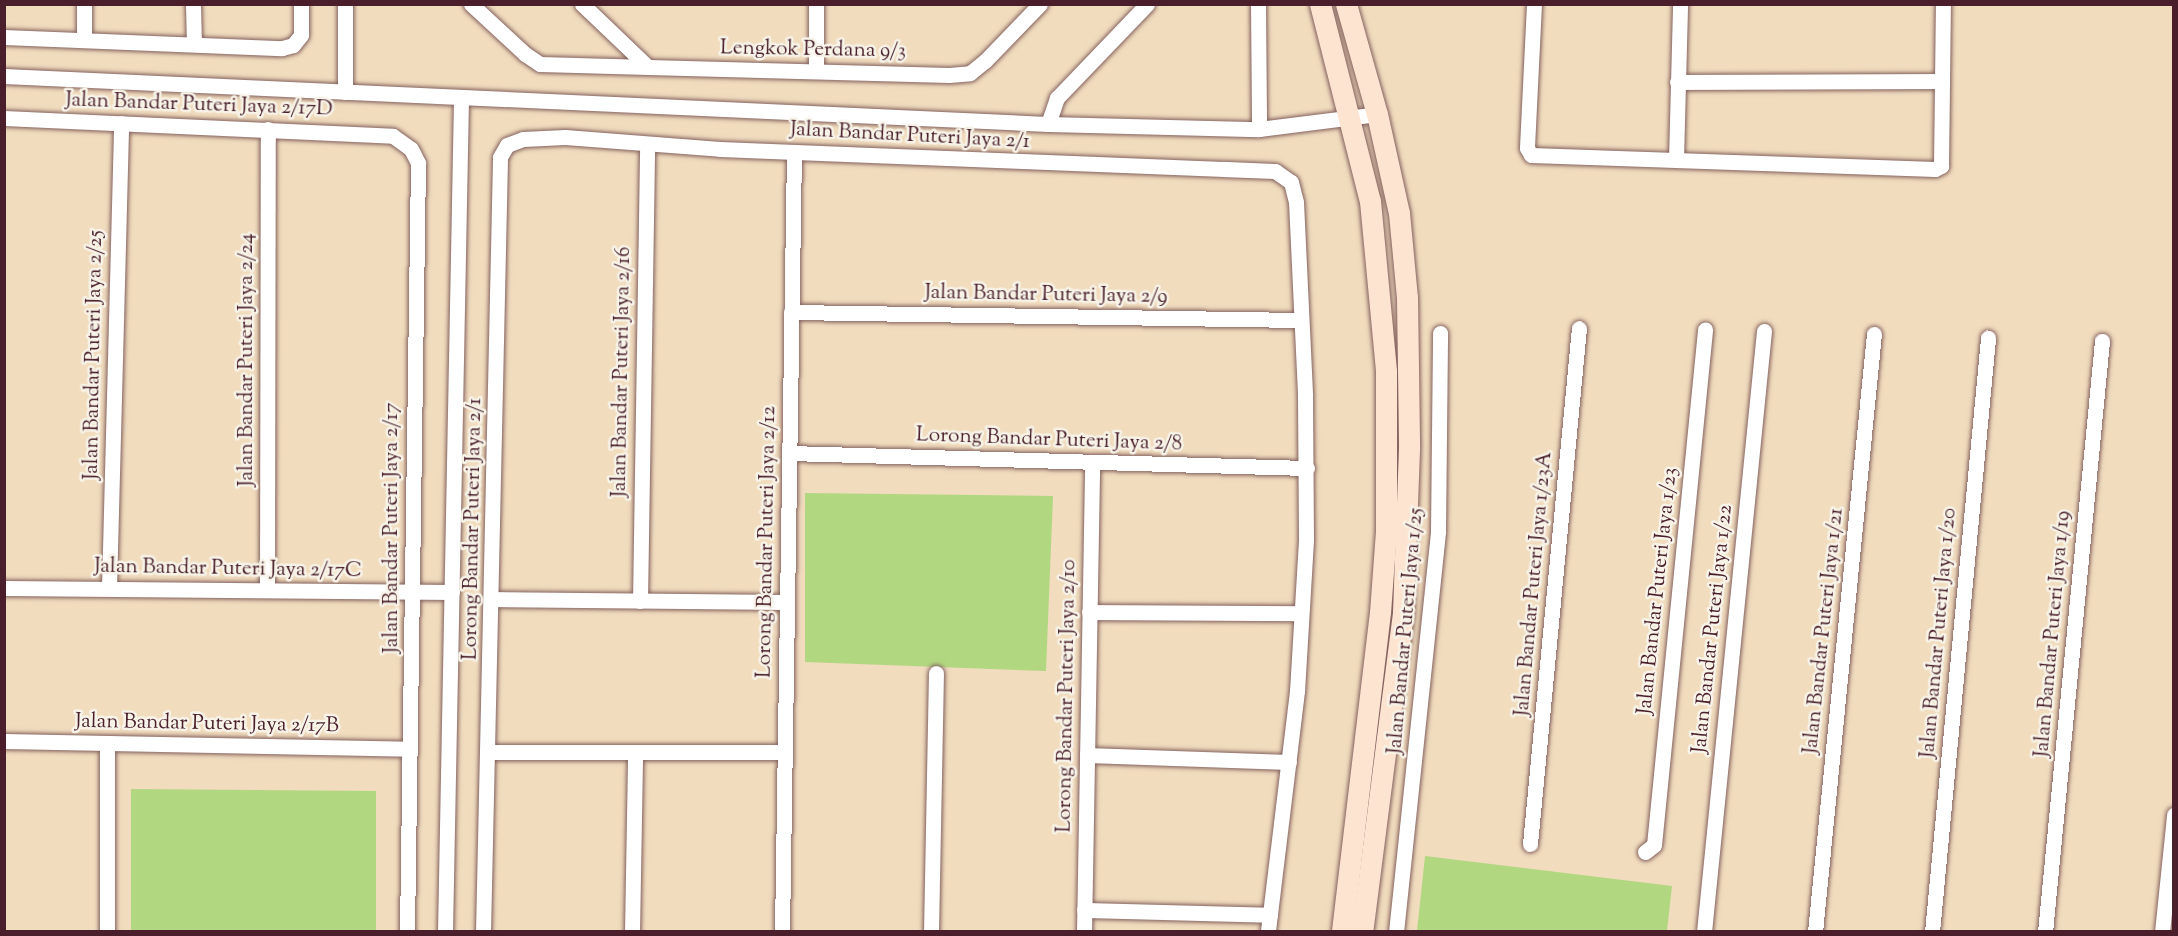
<!DOCTYPE html>
<style>
body{margin:0}
#map{position:relative;width:2178px;height:936px;overflow:hidden;background:#f1dcbe;font-family:"Sorts Mill Goudy",serif}
div>[style]{position:absolute}
[style*='--x']{left:calc(var(--x)*1px);top:calc(var(--y)*1px);width:calc(var(--w)*1px);rotate:calc(var(--a)*1deg)}
.green>*{inset:0;background:#b2d781}
.roads{filter:drop-shadow(0 0 2px #84615e) drop-shadow(0 0 2px #84615e)}
.street>*{height:15px;margin:-7.5px;padding:0 7.5px;transform-origin:7.5px;border-radius:7.5px;background:#fff}
.secondary>*{height:21px;margin:-10.5px;padding:0 10.5px;transform-origin:10.5px;border-radius:10.5px;background:#fde4d1}
span{translate:-50% -50%;white-space:nowrap;text-align:center;line-height:1.15;-webkit-text-stroke:5px #f7f3e8;paint-order:stroke}
.street-label{font-size:21px;color:#4a1f2b}
.frame{position:absolute;inset:0;border:6px solid #4a1f2b;pointer-events:none}
</style>
<div id="map">
<div class="green">
<div style="clip-path:polygon(805px 493px,1053px 496px,1046px 671px,805px 662px)"></div>
<div style="clip-path:polygon(131px 789px,376px 791px,376px 931px,131px 931px)"></div>
<div style="clip-path:polygon(1425px 856px,1672px 886px,1667px 931px,1417px 931px)"></div>
</div>
<div class="roads">
<div class="street">
<div style="--x:84;--y:4;--w:35;--a:90"></div>
<div style="--x:193;--y:4;--w:40;--a:88.6"></div>
<div style="--x:345;--y:4;--w:88;--a:90"></div>
<div style="--x:471;--y:4;--w:74;--a:42.8"></div>
<div style="--x:525;--y:54;--w:18;--a:34"></div>
<div style="--x:540;--y:64;--w:108;--a:1.6"></div>
<div style="--x:582;--y:4;--w:91;--a:43.7"></div>
<div style="--x:648;--y:67;--w:301;--a:1.5"></div>
<div style="--x:949;--y:75;--w:21;--a:-5"></div>
<div style="--x:970;--y:73;--w:19;--a:-39"></div>
<div style="--x:985;--y:61;--w:79;--a:-46"></div>
<div style="--x:816;--y:4;--w:65;--a:90"></div>
<div style="--x:1258;--y:4;--w:125;--a:89.5"></div>
<div style="--x:1534;--y:4;--w:144;--a:92.8"></div>
<div style="--x:1527;--y:148;--w:8;--a:60"></div>
<div style="--x:1531;--y:155;--w:404;--a:2"></div>
<div style="--x:1935;--y:169;--w:7;--a:-27"></div>
<div style="--x:1941;--y:166;--w:85;--a:-89.3"></div>
<div style="--x:4;--y:37;--w:278;--a:2.3"></div>
<div style="--x:282;--y:48;--w:11;--a:-15"></div>
<div style="--x:293;--y:45;--w:13;--a:-51"></div>
<div style="--x:301;--y:35;--w:31;--a:-90"></div>
<div style="--x:4;--y:76;--w:1045;--a:2.63"></div>
<div style="--x:1048;--y:124;--w:211;--a:1.4"></div>
<div style="--x:1259;--y:129;--w:119;--a:-7.2"></div>
<div style="--x:1677;--y:82;--w:265;--a:-0.2"></div>
<div style="--x:1942;--y:81;--w:77;--a:-89.3"></div>
<div style="--x:4;--y:118;--w:389;--a:2.6"></div>
<div style="--x:393;--y:136;--w:22;--a:36"></div>
<div style="--x:411;--y:149;--w:16;--a:63"></div>
<div style="--x:418;--y:163;--w:769;--a:90.82"></div>
<div style="--x:1048;--y:124;--w:28;--a:-71"></div>
<div style="--x:1057;--y:98;--w:130;--a:-46.2"></div>
<div style="--x:1676;--y:160;--w:156;--a:-88.5"></div>
<div style="--x:791;--y:312;--w:510;--a:0.9"></div>
<div style="--x:789;--y:453;--w:518;--a:1.66"></div>
<div style="--x:4;--y:588;--w:448;--a:0.5"></div>
<div style="--x:109;--y:588;--w:465;--a:-88.5"></div>
<div style="--x:267;--y:590;--w:461;--a:-89.9"></div>
<div style="--x:492;--y:599;--w:295;--a:0.6"></div>
<div style="--x:640;--y:601;--w:457;--a:-89.1"></div>
<div style="--x:1089;--y:612;--w:212;--a:0.3"></div>
<div style="--x:4;--y:741;--w:406;--a:1.1"></div>
<div style="--x:489;--y:752;--w:296;--a:0"></div>
<div style="--x:1087;--y:755;--w:202;--a:2"></div>
<div style="--x:1530;--y:844;--w:518;--a:-84.58"></div>
<div style="--x:1645;--y:852;--w:11;--a:-38"></div>
<div style="--x:1654;--y:845;--w:518;--a:-84.34"></div>
<div style="--x:1084;--y:910;--w:186;--a:1.5"></div>
<div style="--x:107;--y:932;--w:189;--a:-90"></div>
<div style="--x:445;--y:932;--w:834;--a:-88.9"></div>
<div style="--x:483;--y:932;--w:775;--a:-88.74"></div>
<div style="--x:500;--y:157;--w:14;--a:-60"></div>
<div style="--x:507;--y:145;--w:17;--a:-21"></div>
<div style="--x:523;--y:139;--w:42;--a:-2.7"></div>
<div style="--x:565;--y:137;--w:155;--a:4.4"></div>
<div style="--x:720;--y:149;--w:555;--a:2.27"></div>
<div style="--x:1275;--y:171;--w:19;--a:35"></div>
<div style="--x:1291;--y:182;--w:21;--a:76"></div>
<div style="--x:1296;--y:202;--w:194;--a:87.3"></div>
<div style="--x:1305;--y:396;--w:144;--a:89.6"></div>
<div style="--x:1306;--y:540;--w:151;--a:93.4"></div>
<div style="--x:1297;--y:691;--w:243;--a:96.9"></div>
<div style="--x:632;--y:932;--w:180;--a:-89"></div>
<div style="--x:782;--y:932;--w:780;--a:-89.12"></div>
<div style="--x:931;--y:932;--w:259;--a:-88.9"></div>
<div style="--x:1084;--y:932;--w:470;--a:-89"></div>
<div style="--x:1396;--y:932;--w:403;--a:-84"></div>
<div style="--x:1438;--y:531;--w:198;--a:-89.4"></div>
<div style="--x:1704;--y:932;--w:604;--a:-84.3"></div>
<div style="--x:1815;--y:932;--w:601;--a:-84.37"></div>
<div style="--x:1932;--y:932;--w:597;--a:-84.61"></div>
<div style="--x:2045;--y:932;--w:594;--a:-84.49"></div>
<div style="--x:2162;--y:932;--w:118;--a:-84.1"></div>
</div>
<div class="secondary">
<div style="--x:1320;--y:4;--w:203;--a:75.8"></div>
<div style="--x:1370;--y:201;--w:171;--a:84.6"></div>
<div style="--x:1386;--y:371;--w:160;--a:90"></div>
<div style="--x:1386;--y:531;--w:81;--a:94.2"></div>
<div style="--x:1380;--y:612;--w:322;--a:96.8"></div>
<div style="--x:1346;--y:4;--w:114;--a:74.3"></div>
<div style="--x:1377;--y:114;--w:101;--a:77.5"></div>
<div style="--x:1399;--y:213;--w:84;--a:84.6"></div>
<div style="--x:1407;--y:297;--w:152;--a:89.2"></div>
<div style="--x:1409;--y:449;--w:164;--a:92.1"></div>
<div style="--x:1403;--y:613;--w:322;--a:97.3"></div>
</div>
</div>
<div class="street-label">
<span style="left:813px;top:50px;rotate:1deg">Lengkok Perdana 9/3</span>
<span style="left:199px;top:105px;rotate:2deg">Jalan Bandar Puteri Jaya 2/17D</span>
<span style="left:910px;top:136px;rotate:3deg">Jalan Bandar Puteri Jaya 2/1</span>
<span style="left:1046px;top:295px;rotate:1deg">Jalan Bandar Puteri Jaya 2/9</span>
<span style="left:94px;top:355px;rotate:-89deg">Jalan Bandar Puteri Jaya 2/25</span>
<span style="left:247px;top:360px;rotate:-90deg">Jalan Bandar Puteri Jaya 2/24</span>
<span style="left:622px;top:372px;rotate:-89deg">Jalan Bandar Puteri Jaya 2/16</span>
<span style="left:1049px;top:440px;rotate:2deg">Lorong Bandar Puteri Jaya 2/8</span>
<span style="left:392px;top:528px;rotate:-90deg">Jalan Bandar Puteri Jaya 2/17</span>
<span style="left:473px;top:529px;rotate:-89deg">Lorong Bandar Puteri Jaya 2/1</span>
<span style="left:767px;top:542px;rotate:-89deg">Lorong Bandar Puteri Jaya 2/12</span>
<span style="left:228px;top:569px;rotate:1deg">Jalan Bandar Puteri Jaya 2/17C</span>
<span style="left:1534px;top:584px;rotate:-85deg">Jalan Bandar Puteri Jaya 1/23A</span>
<span style="left:1658px;top:591px;rotate:-84deg">Jalan Bandar Puteri Jaya 1/23</span>
<span style="left:1713px;top:629px;rotate:-84deg">Jalan Bandar Puteri Jaya 1/22</span>
<span style="left:1406px;top:631px;rotate:-85deg">Jalan Bandar Puteri Jaya 1/25</span>
<span style="left:1824px;top:631px;rotate:-84deg">Jalan Bandar Puteri Jaya 1/21</span>
<span style="left:1939px;top:633px;rotate:-85deg">Jalan Bandar Puteri Jaya 1/20</span>
<span style="left:2053px;top:634px;rotate:-85deg">Jalan Bandar Puteri Jaya 1/19</span>
<span style="left:1067px;top:696px;rotate:-89deg">Lorong Bandar Puteri Jaya 2/10</span>
<span style="left:207px;top:724px;rotate:1deg">Jalan Bandar Puteri Jaya 2/17B</span>
</div>
<div class="frame"></div>
</div>
